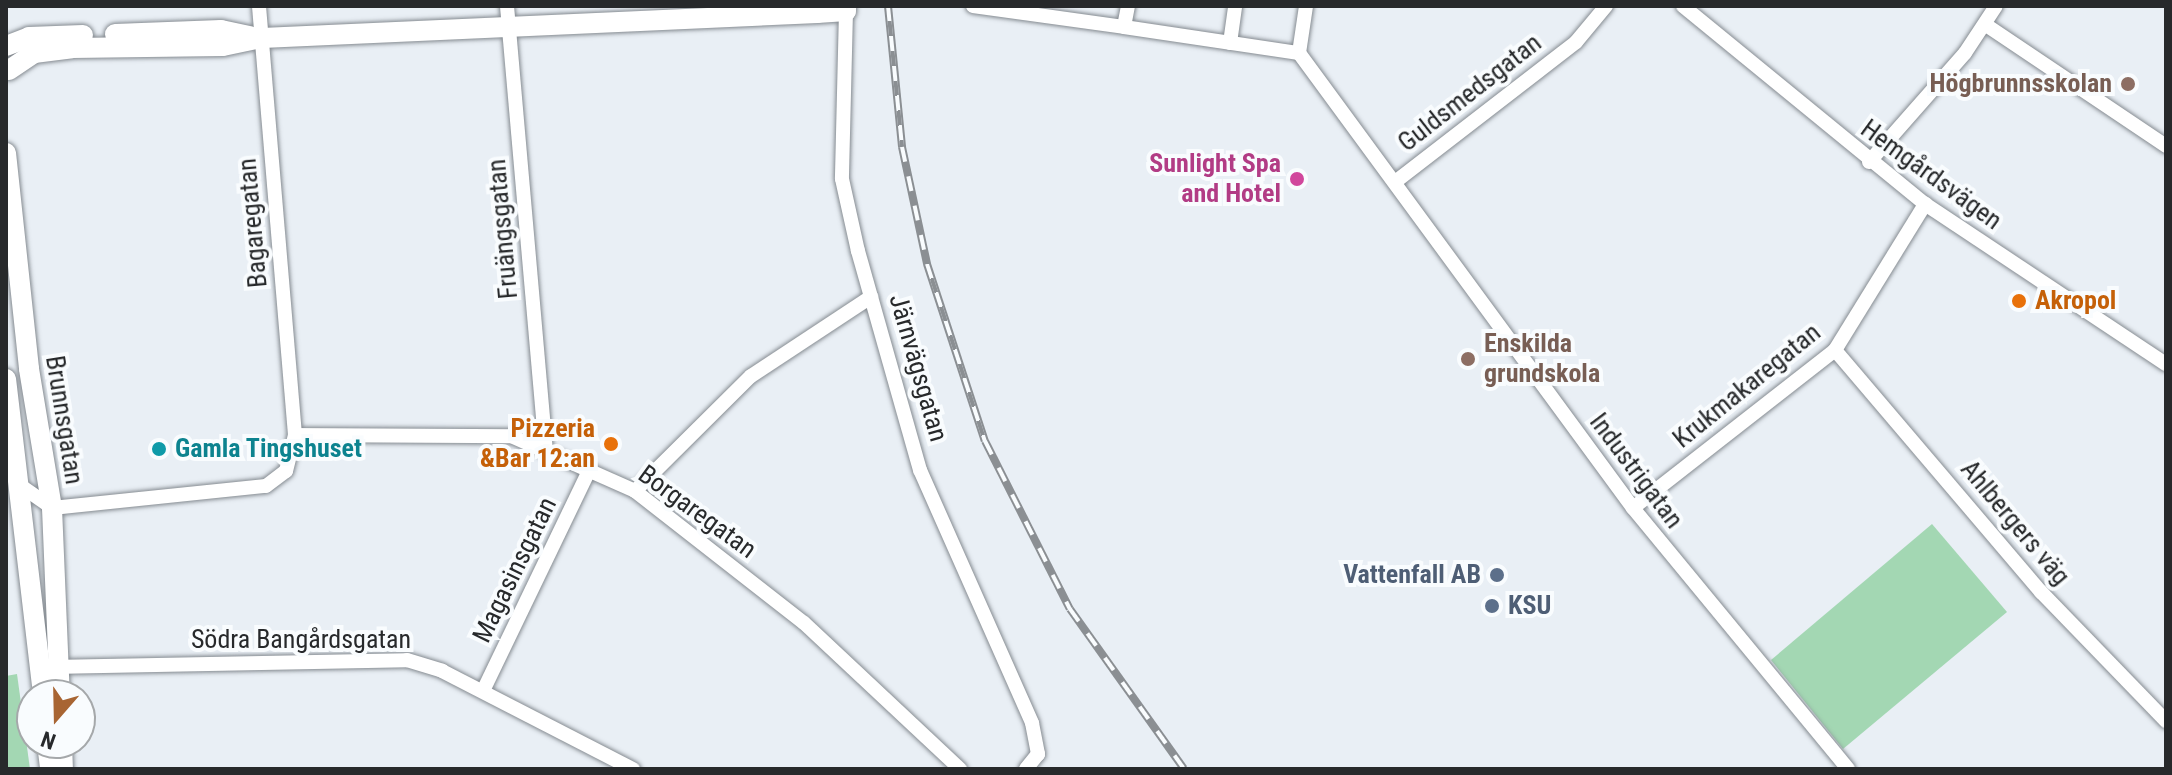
<!DOCTYPE html>
<meta charset="utf-8">
<style>
body{margin:0}
#map{position:relative;width:2172px;height:775px;overflow:hidden;background:#e9eff5;font-family:"Roboto Condensed",sans-serif}
div>[style]{position:absolute}
[style*='--x']{left:calc(var(--x)*1px);top:calc(var(--y)*1px);width:calc(var(--w)*1px);rotate:calc(var(--a)*1deg)}
.green>*{inset:0;background:#a3d7b3}
.roads{filter:drop-shadow(0 0 2px #858b91) drop-shadow(0 0 2px #858b91)}
.minor>*{height:14px;margin:-7px;padding:0 7px;transform-origin:7px;border-radius:7px;background:#fff}
.secondary>*{height:20px;margin:-10px;padding:0 10px;transform-origin:10px;border-radius:10px;background:#fff}
.rail>*{height:8px;margin-top:-4px;transform-origin:0;background:repeating-linear-gradient(90deg,#f9fcfe 0 15px,#8b8f93 0 30px);box-sizing:border-box;border-block:2px solid #8b8f93}
.dots>*{width:22px;height:22px;translate:-50% -50%;box-sizing:border-box;border:4px solid #f9fcfe;border-radius:50%}
span{translate:-50% -50%;white-space:nowrap;text-align:center;line-height:1.15;-webkit-text-stroke:8px #f9fcfe;paint-order:stroke}
.education-label{font-size:26px;color:#785e54;font-weight:700}
.right{translate:-100% -50%;text-align:right}
.left{translate:0 -50%;text-align:left}
.street-label{font-size:26px;color:#27292b}
.hotel-label{font-size:26px;color:#b23c85;font-weight:700}
.food-label{font-size:26px;color:#c56008;font-weight:700}
.culture-label{font-size:26px;color:#0d838f;font-weight:700}
.service-label{font-size:26px;color:#4e5e75;font-weight:700}
.frame{position:absolute;inset:0;border:8px solid #27292b;pointer-events:none}
.north{position:absolute;left:16px;top:679px;width:80px;height:80px;box-sizing:border-box;background:#f9fcfe;border:2px solid #a5a8aa;border-radius:50%;rotate:200deg;font-size:22px;font-weight:700;line-height:32px;text-align:center;color:#27292b}
.north::after{content:'';display:block;margin:auto;width:28px;height:36px;background:#a86533;clip-path:polygon(50% 0,100% 100%,50% 72%,0 100%)}
</style>
<div id="map">
<div class="green">
<div style="clip-path:polygon(1932px 524px,2007px 612px,1843px 749px,1771px 660px)"></div>
<div style="clip-path:polygon(17px 674px,30px 769px,6px 769px,6px 676px)"></div>
</div>
<div class="roads">
<div class="minor">
<div style="--x:507;--y:6;--w:444;--a:85"></div>
<div style="--x:973;--y:6;--w:152;--a:7.9"></div>
<div style="--x:1128;--y:6;--w:21;--a:101"></div>
<div style="--x:1124;--y:27;--w:177;--a:8.5"></div>
<div style="--x:1299;--y:53;--w:564;--a:53.72"></div>
<div style="--x:1633;--y:508;--w:338;--a:50.5"></div>
<div style="--x:1683;--y:6;--w:313;--a:39.3"></div>
<div style="--x:1925;--y:204;--w:289;--a:33.6"></div>
<div style="--x:846;--y:11;--w:168;--a:91.4"></div>
<div style="--x:842;--y:179;--w:74;--a:77.5"></div>
<div style="--x:858;--y:251;--w:228;--a:74.2"></div>
<div style="--x:920;--y:470;--w:277;--a:66.1"></div>
<div style="--x:1032;--y:723;--w:32;--a:79"></div>
<div style="--x:1038;--y:754;--w:19;--a:129"></div>
<div style="--x:1986;--y:25;--w:217;--a:33.9"></div>
<div style="--x:1230;--y:43;--w:37;--a:-82"></div>
<div style="--x:1299;--y:53;--w:48;--a:-81.5"></div>
<div style="--x:1869;--y:162;--w:145;--a:-48.6"></div>
<div style="--x:1965;--y:53;--w:56;--a:-56.6"></div>
<div style="--x:1395;--y:182;--w:229;--a:-37.7"></div>
<div style="--x:1576;--y:42;--w:47;--a:-50.2"></div>
<div style="--x:1835;--y:350;--w:318;--a:49.6"></div>
<div style="--x:2041;--y:592;--w:180;--a:45.9"></div>
<div style="--x:295;--y:435;--w:216;--a:0.3"></div>
<div style="--x:511;--y:436;--w:136;--a:23.9"></div>
<div style="--x:635;--y:491;--w:214;--a:38"></div>
<div style="--x:804;--y:623;--w:214;--a:43.1"></div>
<div style="--x:21;--y:486;--w:38;--a:35"></div>
<div style="--x:52;--y:508;--w:215;--a:-5.9"></div>
<div style="--x:266;--y:486;--w:25;--a:-37"></div>
<div style="--x:286;--y:471;--w:37;--a:-76"></div>
<div style="--x:295;--y:435;--w:431;--a:-94.8"></div>
<div style="--x:635;--y:491;--w:163;--a:-44.8"></div>
<div style="--x:751;--y:376;--w:144;--a:-33.4"></div>
<div style="--x:1633;--y:508;--w:256;--a:-38"></div>
<div style="--x:1835;--y:350;--w:172;--a:-58.3"></div>
<div style="--x:51;--y:667;--w:356;--a:-1.1"></div>
<div style="--x:407;--y:660;--w:37;--a:17"></div>
<div style="--x:442;--y:671;--w:215;--a:27.2"></div>
<div style="--x:483;--y:691;--w:246;--a:-64.3"></div>
</div>
<div class="secondary">
<div style="--x:115;--y:34;--w:106;--a:-2.2"></div>
<div style="--x:221;--y:30;--w:30;--a:12"></div>
<div style="--x:6;--y:46;--w:25;--a:-21"></div>
<div style="--x:29;--y:37;--w:54;--a:-2.1"></div>
<div style="--x:9;--y:70;--w:30;--a:-34"></div>
<div style="--x:34;--y:53;--w:38;--a:-7"></div>
<div style="--x:72;--y:48;--w:151;--a:-0.8"></div>
<div style="--x:223;--y:46;--w:40;--a:-12"></div>
<div style="--x:262;--y:38;--w:556;--a:-2.58"></div>
<div style="--x:817;--y:13;--w:29;--a:-4"></div>
<div style="--x:846;--y:11;--w:5;--a:-90"></div>
<div style="--x:6;--y:153;--w:217;--a:83.9"></div>
<div style="--x:29;--y:369;--w:141;--a:80.6"></div>
<div style="--x:52;--y:508;--w:187;--a:87.6"></div>
<div style="--x:6;--y:379;--w:318;--a:83.3"></div>
<div style="--x:47;--y:743;--w:26;--a:83"></div>
<div style="--x:62;--y:743;--w:26;--a:88"></div>
</div>
</div>
<div class="rail">
<div style="--x:888;--y:6;--w:142;--a:84.3"></div>
<div style="--x:902;--y:147;--w:120;--a:77.9"></div>
<div style="--x:927;--y:264;--w:186;--a:71.9"></div>
<div style="--x:985;--y:441;--w:188;--a:63.2"></div>
<div style="--x:1070;--y:609;--w:196;--a:54.5"></div>
</div>
<div class="dots">
<div style="left:2128px;top:84px;background:#8d6e63"></div>
<div style="left:1297px;top:179px;background:#d1479c"></div>
<div style="left:2019px;top:301px;background:#e8710a"></div>
<div style="left:1468px;top:359px;background:#8d6e63"></div>
<div style="left:611px;top:444px;background:#e8710a"></div>
<div style="left:159px;top:449px;background:#0f9aa8"></div>
<div style="left:1497px;top:575px;background:#5c6f8a"></div>
<div style="left:1492px;top:606px;background:#5c6f8a"></div>
</div>
<div class="education-label">
<span class="right" style="left:2112px;top:84px">Högbrunnsskolan</span>
<span class="left" style="left:1484px;top:359px">Enskilda<br>grundskola</span>
</div>
<div class="street-label">
<span style="left:1470px;top:93px;rotate:-38deg">Guldsmedsgatan</span>
<span style="left:1931px;top:175px;rotate:36deg">Hemgårdsvägen</span>
<span style="left:253px;top:223px;rotate:-95deg">Bagaregatan</span>
<span style="left:503px;top:229px;rotate:-95deg">Fruängsgatan</span>
<span style="left:918px;top:368px;rotate:74deg">Järnvägsgatan</span>
<span style="left:1747px;top:386px;rotate:-39deg">Krukmakaregatan</span>
<span style="left:64px;top:420px;rotate:81deg">Brunnsgatan</span>
<span style="left:1636px;top:471px;rotate:53deg">Industrigatan</span>
<span style="left:697px;top:512px;rotate:36deg">Borgaregatan</span>
<span style="left:2015px;top:523px;rotate:50deg">Ahlbergers väg</span>
<span style="left:515px;top:570px;rotate:-64deg">Magasinsgatan</span>
<span style="left:301px;top:640px">Södra Bangårdsgatan</span>
</div>
<div class="hotel-label">
<span class="right" style="left:1281px;top:179px">Sunlight Spa<br>and Hotel</span>
</div>
<div class="food-label">
<span class="left" style="left:2035px;top:301px">Akropol</span>
<span class="right" style="left:595px;top:444px">Pizzeria<br>&amp;Bar 12:an</span>
</div>
<div class="culture-label">
<span class="left" style="left:175px;top:449px">Gamla Tingshuset</span>
</div>
<div class="service-label">
<span class="right" style="left:1481px;top:575px">Vattenfall AB</span>
<span class="left" style="left:1508px;top:606px">KSU</span>
</div>
<div class="frame"></div>
<div class="north">N</div>
</div>
